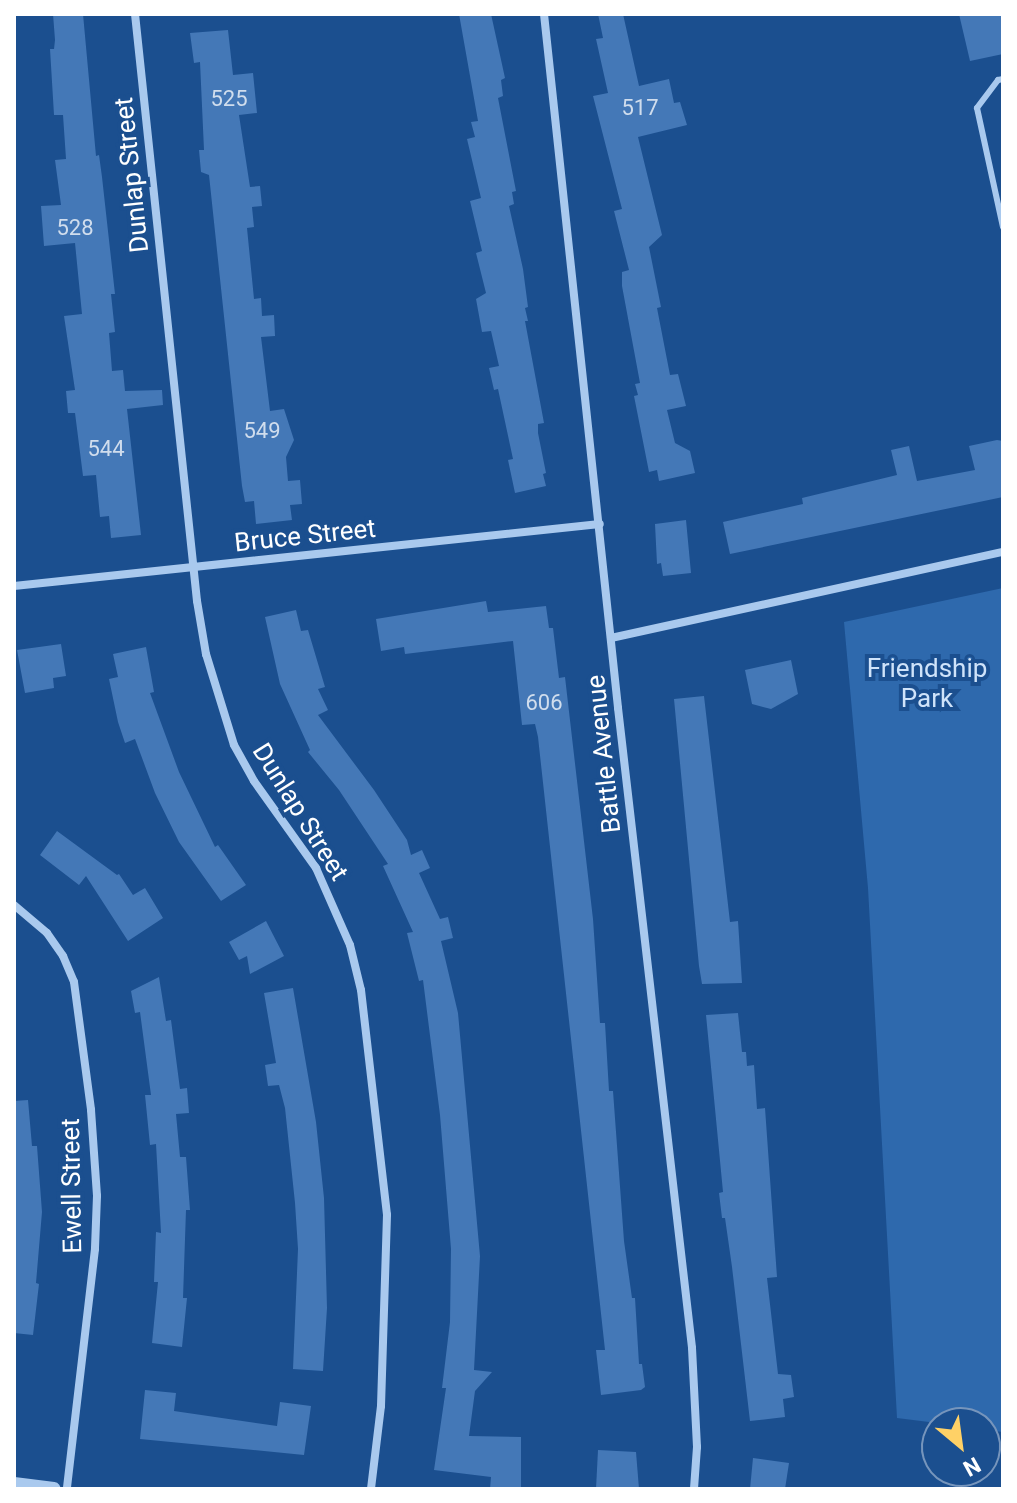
<!DOCTYPE html>
<style>
body{margin:0}
#map{position:relative;width:1017px;height:1503px;overflow:hidden;background:#1b4f8f;font-family:Roboto,sans-serif}
div>[style]{position:absolute}
[style*='--x']{left:calc(var(--x)*1px);top:calc(var(--y)*1px);width:calc(var(--w)*1px);rotate:calc(var(--a)*1deg)}
.green>*{inset:0;background:#2e69ad}
.building>*{inset:0;background:#4478b7}
.service>*{height:6px;margin:-3px;padding:0 3px;transform-origin:3px;border-radius:3px;background:#a9c9ee}
.minor>*{height:8px;margin:-4px;padding:0 4px;transform-origin:4px;border-radius:4px;background:#a9c9ee}
.tertiary>*{height:14px;margin:-7px;padding:0 7px;transform-origin:7px;border-radius:7px;background:#a9c9ee}
span{translate:-50% -50%;white-space:nowrap;text-align:center;line-height:1.15;-webkit-text-stroke:8px #1b4f8f;paint-order:stroke}
.number-label{font-size:22px;color:#d0dded}
.number-label span{-webkit-text-stroke-width:0}
.street-label{font-size:26px;color:#fff}
.park-label{font-size:26px;color:#cfe3fa}
.frame{position:absolute;inset:0;border:16px solid #fff;pointer-events:none}
.north{position:absolute;left:921px;top:1407px;width:80px;height:80px;box-sizing:border-box;background:#1b4f8f;border:2px solid #7695bc;border-radius:50%;rotate:151deg;font-size:22px;font-weight:700;line-height:32px;text-align:center;color:#fff}
.north::after{content:'';display:block;margin:auto;width:28px;height:36px;background:#ffd166;clip-path:polygon(50% 0,100% 100%,50% 72%,0 100%)}
</style>
<div id="map">
<div class="green">
<div style="clip-path:polygon(1003px 588px,1003px 1432px,985px 1430px,985px 1423px,937px 1423px,897px 1418px,868px 888px,844px 622px)"></div>
</div>
<div class="building">
<div style="clip-path:polygon(53px 14px,83px 14px,96px 156px,99px 155px,102px 177px,115px 294px,111px 294px,115px 332px,109px 333px,112px 371px,123px 370px,125px 391px,162px 390px,163px 405px,127px 409px,141px 535px,111px 538px,109px 516px,100px 517px,96px 475px,83px 476px,75px 413px,68px 413px,66px 391px,75px 390px,64px 316px,82px 314px,75px 243px,44px 246px,41px 206px,61px 205px,55px 160px,66px 159px,63px 115px,54px 115px,50px 49px,54px 49px,55px 40px)"></div>
<div style="clip-path:polygon(459px 14px,491px 14px,505px 78px,501px 80px,503px 96px,498px 98px,516px 191px,512px 192px,514px 204px,509px 206px,523px 269px,528px 307px,525px 308px,528px 321px,525px 321px,544px 423px,538px 424px,538px 433px,546px 473px,543px 474px,546px 486px,515px 493px,508px 460px,513px 459px,498px 389px,494px 390px,489px 368px,499px 366px,491px 331px,482px 332px,476px 299px,486px 293px,476px 253px,482px 251px,470px 201px,481px 198px,467px 139px,475px 137px,471px 122px,478px 121px)"></div>
<div style="clip-path:polygon(598px 14px,623px 14px,639px 86px,669px 79px,674px 103px,680px 102px,687px 125px,638px 137px,662px 235px,649px 247px,661px 307px,657px 308px,670px 375px,678px 374px,686px 406px,667px 410px,675px 443px,690px 451px,695px 473px,659px 481px,657px 470px,649px 472px,634px 396px,638px 395px,635px 384px,640px 383px,622px 286px,622px 272px,629px 270px,614px 211px,622px 209px,593px 96px,608px 93px,596px 39px,603px 38px)"></div>
<div style="clip-path:polygon(959px 14px,1003px 14px,1003px 54px,970px 61px)"></div>
<div style="clip-path:polygon(228px 30px,233px 75px,253px 73px,257px 113px,239px 115px,250px 187px,260px 186px,262px 206px,252px 207px,254px 227px,247px 228px,254px 299px,261px 298px,262px 316px,274px 315px,275px 336px,261px 337px,270px 411px,284px 409px,294px 440px,286px 457px,288px 481px,300px 480px,302px 504px,290px 505px,292px 520px,256px 524px,254px 501px,245px 502px,242px 486px,209px 175px,201px 172px,199px 150px,204px 150px,200px 62px,194px 63px,190px 33px)"></div>
<div style="clip-path:polygon(997px 440px,1003px 441px,1003px 497px,730px 554px,723px 522px,803px 504px,802px 498px,897px 475px,891px 450px,909px 446px,917px 481px,975px 470px,969px 446px)"></div>
<div style="clip-path:polygon(686px 520px,691px 573px,663px 576px,661px 563px,657px 564px,655px 524px)"></div>
<div style="clip-path:polygon(486px 601px,488px 612px,546px 606px,549px 628px,553px 628px,559px 678px,565px 677px,593px 919px,600px 1023px,605px 1023px,609px 1091px,613px 1091px,624px 1241px,632px 1298px,635px 1298px,639px 1364px,642px 1364px,645px 1387px,641px 1390px,601px 1395px,596px 1350px,605px 1350px,538px 737px,535px 724px,522px 725px,513px 641px,405px 654px,404px 647px,381px 651px,376px 619px)"></div>
<div style="clip-path:polygon(296px 610px,301px 631px,308px 630px,325px 687px,318px 689px,328px 710px,318px 715px,374px 790px,407px 840px,411px 855px,422px 850px,430px 868px,419px 873px,440px 919px,448px 917px,453px 938px,441px 941px,458px 1013px,480px 1256px,474px 1370px,492px 1372px,475px 1391px,469px 1436px,521px 1437px,521px 1489px,490px 1489px,491px 1477px,434px 1470px,446px 1388px,442px 1388px,450px 1322px,451px 1249px,440px 1115px,423px 980px,419px 981px,407px 933px,413px 932px,383px 866px,388px 864px,339px 790px,308px 752px,310px 750px,280px 684px,265px 617px)"></div>
<div style="clip-path:polygon(61px 644px,66px 676px,53px 678px,54px 688px,25px 693px,17px 650px)"></div>
<div style="clip-path:polygon(146px 647px,154px 692px,150px 693px,179px 772px,215px 847px,218px 845px,246px 885px,221px 901px,179px 842px,155px 793px,135px 739px,125px 743px,118px 722px,109px 679px,118px 677px,113px 654px)"></div>
<div style="clip-path:polygon(791px 660px,798px 694px,771px 709px,752px 704px,745px 670px)"></div>
<div style="clip-path:polygon(704px 696px,730px 922px,738px 921px,742px 983px,702px 984px,699px 966px,674px 699px)"></div>
<div style="clip-path:polygon(57px 831px,117px 875px,119px 874px,133px 895px,145px 888px,163px 918px,128px 941px,86px 876px,79px 885px,40px 855px)"></div>
<div style="clip-path:polygon(266px 921px,284px 956px,250px 974px,247px 956px,239px 960px,229px 942px)"></div>
<div style="clip-path:polygon(159px 977px,166px 1021px,171px 1020px,180px 1089px,187px 1088px,189px 1113px,176px 1114px,180px 1157px,186px 1157px,190px 1210px,186px 1210px,183px 1298px,187px 1298px,182px 1347px,152px 1343px,158px 1282px,154px 1282px,156px 1232px,161px 1233px,156px 1144px,150px 1145px,145px 1095px,151px 1095px,140px 1012px,135px 1013px,131px 991px)"></div>
<div style="clip-path:polygon(293px 988px,316px 1122px,324px 1198px,327px 1308px,323px 1371px,293px 1369px,298px 1249px,295px 1203px,285px 1108px,279px 1085px,268px 1086px,265px 1065px,276px 1063px,264px 993px)"></div>
<div style="clip-path:polygon(738px 1013px,742px 1052px,746px 1052px,747px 1066px,754px 1065px,757px 1109px,765px 1108px,777px 1277px,767px 1278px,778px 1374px,791px 1375px,794px 1397px,783px 1399px,785px 1417px,750px 1421px,732px 1267px,725px 1218px,722px 1218px,719px 1193px,723px 1192px,706px 1015px)"></div>
<div style="clip-path:polygon(28px 1100px,32px 1146px,37px 1146px,42px 1212px,36px 1283px,39px 1284px,33px 1335px,14px 1333px,14px 1101px)"></div>
<div style="clip-path:polygon(145px 1390px,176px 1393px,174px 1411px,277px 1426px,280px 1402px,311px 1406px,304px 1455px,140px 1439px)"></div>
<div style="clip-path:polygon(598px 1450px,636px 1452px,639px 1489px,596px 1489px)"></div>
<div style="clip-path:polygon(753px 1458px,789px 1463px,785px 1489px,750px 1489px)"></div>
</div>
<div class="service">
<div style="--x:1003;--y:79;--w:5;--a:169"></div>
<div style="--x:998;--y:80;--w:35;--a:127"></div>
<div style="--x:977;--y:108;--w:122;--a:77.7"></div>
</div>
<div class="minor">
<div style="--x:135;--y:14;--w:590;--a:83.97"></div>
<div style="--x:197;--y:601;--w:54;--a:80.4"></div>
<div style="--x:206;--y:654;--w:95;--a:72.9"></div>
<div style="--x:234;--y:745;--w:41;--a:60.9"></div>
<div style="--x:254;--y:781;--w:107;--a:54.5"></div>
<div style="--x:316;--y:868;--w:84;--a:66.2"></div>
<div style="--x:350;--y:945;--w:46;--a:76.3"></div>
<div style="--x:361;--y:990;--w:226;--a:83.4"></div>
<div style="--x:387;--y:1215;--w:191;--a:91.8"></div>
<div style="--x:381;--y:1406;--w:84;--a:96.9"></div>
<div style="--x:544;--y:14;--w:698;--a:83.91"></div>
<div style="--x:618;--y:708;--w:644;--a:83.4"></div>
<div style="--x:692;--y:1348;--w:99;--a:87.1"></div>
<div style="--x:697;--y:1447;--w:42;--a:94.1"></div>
<div style="--x:14;--y:586;--w:589;--a:-6.04"></div>
<div style="--x:611;--y:638;--w:401;--a:-12.4"></div>
<div style="--x:14;--y:905;--w:43;--a:40.3"></div>
<div style="--x:47;--y:933;--w:28;--a:55"></div>
<div style="--x:63;--y:956;--w:28;--a:67"></div>
<div style="--x:74;--y:982;--w:129;--a:82.4"></div>
<div style="--x:91;--y:1110;--w:86;--a:86"></div>
<div style="--x:97;--y:1196;--w:53;--a:92.2"></div>
<div style="--x:95;--y:1249;--w:242;--a:96.7"></div>
</div>
<div class="tertiary">
<div style="--x:14;--y:1484;--w:40;--a:7.1"></div>
</div>
<div class="number-label">
<span style="left:229px;top:99px">525</span>
<span style="left:640px;top:108px">517</span>
<span style="left:75px;top:228px">528</span>
<span style="left:262px;top:431px">549</span>
<span style="left:106px;top:449px">544</span>
<span style="left:544px;top:703px">606</span>
</div>
<div class="street-label">
<span style="left:132px;top:175px;rotate:-96deg">Dunlap Street</span>
<span style="left:305px;top:536px;rotate:-6deg">Bruce Street</span>
<span style="left:604px;top:754px;rotate:-96deg">Battle Avenue</span>
<span style="left:300px;top:812px;rotate:58deg">Dunlap Street</span>
<span style="left:72px;top:1186px;rotate:-91deg">Ewell Street</span>
</div>
<div class="park-label">
<span style="left:927px;top:684px">Friendship<br>Park</span>
</div>
<div class="frame"></div>
<div class="north">N</div>
</div>
